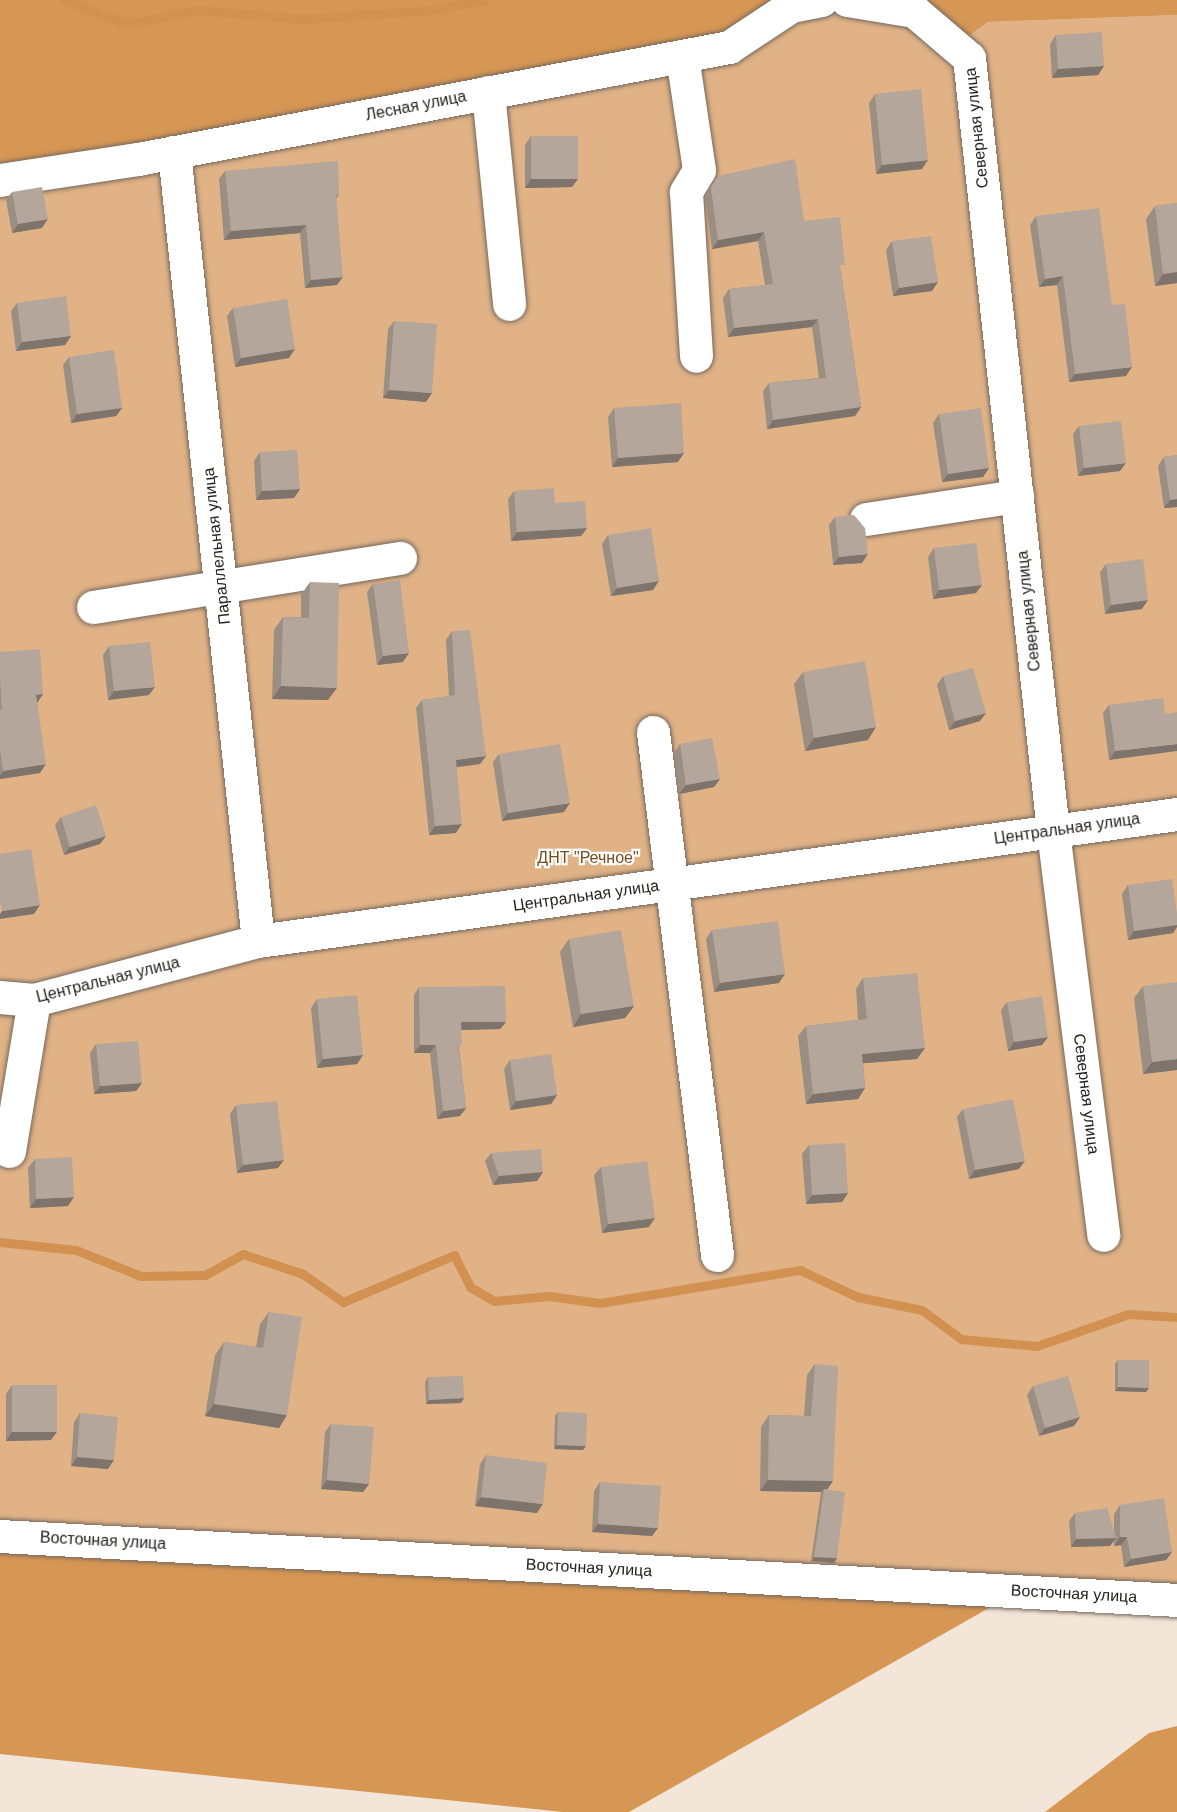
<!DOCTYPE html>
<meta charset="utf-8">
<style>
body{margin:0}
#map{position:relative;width:1177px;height:1812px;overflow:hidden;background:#f3e5d8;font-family:Helvetica,sans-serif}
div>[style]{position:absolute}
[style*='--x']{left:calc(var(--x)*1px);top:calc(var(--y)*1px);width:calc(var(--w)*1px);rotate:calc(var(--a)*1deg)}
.green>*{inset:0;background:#e0b286}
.forest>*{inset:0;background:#d69654}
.stream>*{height:9px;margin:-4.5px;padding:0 4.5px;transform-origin:4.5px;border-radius:4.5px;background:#d29150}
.roads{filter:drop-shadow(0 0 2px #75685d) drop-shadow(0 0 2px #75685d)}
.street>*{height:33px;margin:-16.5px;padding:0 16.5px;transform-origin:16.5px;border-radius:16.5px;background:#fff}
.wall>*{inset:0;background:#9b8f84}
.shaded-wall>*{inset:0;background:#7e746c}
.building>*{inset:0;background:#b4a69a}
span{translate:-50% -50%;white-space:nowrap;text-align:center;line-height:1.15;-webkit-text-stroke:4.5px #fff;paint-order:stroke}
.street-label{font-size:16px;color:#27221d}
.park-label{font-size:16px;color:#774b1b}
</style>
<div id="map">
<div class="green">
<div style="clip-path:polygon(847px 0,955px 46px,988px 22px,1177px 15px,1177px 1600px,0 1536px,0 180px)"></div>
</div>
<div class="forest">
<div style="clip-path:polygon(0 0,821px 0,729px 47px,0 180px)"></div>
<div style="clip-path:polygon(847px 0,1177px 0,1177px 15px,988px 22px,955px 46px)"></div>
<div style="clip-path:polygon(0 1536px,1019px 1591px,629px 1812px,563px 1812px,0 1754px)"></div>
<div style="clip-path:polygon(1177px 1726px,1177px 1812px,1045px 1812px,1149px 1733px)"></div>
</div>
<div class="stream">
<div style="--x:64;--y:0;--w:68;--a:20.6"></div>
<div style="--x:128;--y:24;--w:70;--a:-11.5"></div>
<div style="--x:197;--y:10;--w:105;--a:4.9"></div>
<div style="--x:302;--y:19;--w:130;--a:-4"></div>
<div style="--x:432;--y:10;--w:54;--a:-10.7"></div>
<div style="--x:0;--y:1242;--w:76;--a:6"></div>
<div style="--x:76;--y:1250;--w:70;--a:21.8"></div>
<div style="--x:141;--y:1276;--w:64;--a:-0.9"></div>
<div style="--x:205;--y:1275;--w:43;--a:-28.9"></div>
<div style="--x:243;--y:1254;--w:63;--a:18.4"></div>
<div style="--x:303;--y:1274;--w:49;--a:35"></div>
<div style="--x:343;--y:1302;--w:121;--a:-22.9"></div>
<div style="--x:454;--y:1255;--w:36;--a:63"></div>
<div style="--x:470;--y:1287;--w:28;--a:30"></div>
<div style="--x:494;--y:1301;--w:55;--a:-5.2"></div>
<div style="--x:549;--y:1296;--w:51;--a:7.8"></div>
<div style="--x:600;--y:1303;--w:203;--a:-9.4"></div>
<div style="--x:800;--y:1270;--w:64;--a:25"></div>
<div style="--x:858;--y:1297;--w:65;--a:11.5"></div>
<div style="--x:922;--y:1310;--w:49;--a:36.6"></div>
<div style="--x:961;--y:1339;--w:76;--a:5.3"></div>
<div style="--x:1037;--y:1346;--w:97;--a:-19.2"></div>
<div style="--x:1129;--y:1314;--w:48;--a:3.6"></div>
</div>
<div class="roads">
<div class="street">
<div style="--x:847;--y:0;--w:68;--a:9.3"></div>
<div style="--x:914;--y:11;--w:72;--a:40.5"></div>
<div style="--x:969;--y:58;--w:778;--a:83.8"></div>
<div style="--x:1053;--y:831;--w:407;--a:82.9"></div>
<div style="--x:682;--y:56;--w:115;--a:81.5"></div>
<div style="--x:699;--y:170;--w:26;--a:121"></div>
<div style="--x:686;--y:192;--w:164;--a:86.5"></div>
<div style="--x:488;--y:92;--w:213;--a:84.3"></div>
<div style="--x:174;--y:152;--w:793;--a:83.92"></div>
<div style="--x:0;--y:180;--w:140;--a:-8.7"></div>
<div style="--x:138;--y:159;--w:602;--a:-10.73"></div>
<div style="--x:729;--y:47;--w:74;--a:-33.5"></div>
<div style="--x:791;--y:6;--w:31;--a:-11"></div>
<div style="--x:866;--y:519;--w:153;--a:-8.7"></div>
<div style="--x:93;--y:607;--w:311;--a:-9.1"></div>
<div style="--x:653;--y:732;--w:527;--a:83.02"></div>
<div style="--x:0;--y:997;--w:34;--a:5"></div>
<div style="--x:34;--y:1000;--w:232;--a:-14.8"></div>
<div style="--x:258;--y:941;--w:928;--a:-7.87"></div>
<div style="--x:9;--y:1151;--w:153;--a:-80.6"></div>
<div style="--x:0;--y:1536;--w:1179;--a:3.11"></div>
</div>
</div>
<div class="wall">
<div style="clip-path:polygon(1056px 35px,1104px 66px,1098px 75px,1052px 78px,1050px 44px)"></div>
<div style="clip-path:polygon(875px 94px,922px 169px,876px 174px,869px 103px)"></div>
<div style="clip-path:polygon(531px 136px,572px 187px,525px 188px,525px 145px)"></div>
<div style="clip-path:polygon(225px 171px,339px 194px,336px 199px,337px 285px,305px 288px,300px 233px,224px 240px,219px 179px)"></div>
<div style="clip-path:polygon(718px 176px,804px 221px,841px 271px,861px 407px,855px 416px,767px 429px,763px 391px,769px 383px,819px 378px,812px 327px,728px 337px,723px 298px,729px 289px,765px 285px,758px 241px,712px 249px,705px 197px)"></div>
<div style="clip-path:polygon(12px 192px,42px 228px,12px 233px,6px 200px)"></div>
<div style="clip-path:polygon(1177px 203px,1177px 283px,1155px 286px,1146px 219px,1155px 206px)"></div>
<div style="clip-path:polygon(1036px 216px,1126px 376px,1069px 382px,1057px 285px,1039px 287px,1030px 225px)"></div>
<div style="clip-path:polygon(892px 241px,932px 291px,893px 296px,886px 250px)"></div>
<div style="clip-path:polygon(17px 303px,71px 336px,65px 345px,16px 351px,11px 311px)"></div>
<div style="clip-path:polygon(233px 308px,289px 358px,235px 367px,227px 316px)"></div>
<div style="clip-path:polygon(394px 321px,426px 402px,383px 398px,388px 329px)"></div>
<div style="clip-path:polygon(69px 357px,122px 408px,116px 416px,71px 423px,63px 365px)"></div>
<div style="clip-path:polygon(614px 408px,678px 462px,612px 467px,608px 417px)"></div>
<div style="clip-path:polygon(939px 414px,989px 468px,983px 477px,942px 482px,933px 423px)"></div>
<div style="clip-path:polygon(1079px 426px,1120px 471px,1078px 476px,1073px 434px)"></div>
<div style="clip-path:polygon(260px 452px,300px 489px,294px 498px,256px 500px,254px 461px)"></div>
<div style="clip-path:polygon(1177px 455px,1177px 507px,1164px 508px,1158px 466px,1164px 457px)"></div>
<div style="clip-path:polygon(514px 491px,555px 503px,587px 528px,581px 536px,511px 541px,508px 499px)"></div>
<div style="clip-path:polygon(835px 517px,862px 563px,833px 565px,829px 525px)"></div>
<div style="clip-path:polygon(608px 535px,653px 590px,611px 596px,602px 544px)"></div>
<div style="clip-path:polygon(934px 548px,982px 585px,976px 593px,933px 599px,928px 557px)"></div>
<div style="clip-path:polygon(1106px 564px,1142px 609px,1105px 614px,1100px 572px)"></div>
<div style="clip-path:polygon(310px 582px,328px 700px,272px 699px,274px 630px,283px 617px,301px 617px,301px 595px)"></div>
<div style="clip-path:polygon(373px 584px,403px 662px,377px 665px,367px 592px)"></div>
<div style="clip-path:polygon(452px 631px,486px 756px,480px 764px,456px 767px,456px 833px,429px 835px,416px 708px,422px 700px,449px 696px,446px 640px)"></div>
<div style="clip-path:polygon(109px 646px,149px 695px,108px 700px,103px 655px)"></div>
<div style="clip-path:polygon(0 652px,43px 694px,37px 702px,40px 773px,0 779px)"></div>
<div style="clip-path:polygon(803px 672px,868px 740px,805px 751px,794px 684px)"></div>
<div style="clip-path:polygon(943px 676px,980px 721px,949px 730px,937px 685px)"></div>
<div style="clip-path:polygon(1109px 705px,1165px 714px,1109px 760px,1103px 713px)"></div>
<div style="clip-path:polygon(680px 744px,720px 779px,714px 787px,679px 794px,674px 753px)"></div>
<div style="clip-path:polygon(499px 754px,564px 812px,502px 821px,493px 762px)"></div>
<div style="clip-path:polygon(61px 817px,106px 836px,100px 844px,64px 855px,55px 825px)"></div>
<div style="clip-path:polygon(1128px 885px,1177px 914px,1177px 927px,1173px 933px,1128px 940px,1122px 894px)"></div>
<div style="clip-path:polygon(712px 930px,779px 983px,714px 992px,706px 939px)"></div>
<div style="clip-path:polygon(569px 939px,634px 1006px,625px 1018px,573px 1027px,560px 952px)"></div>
<div style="clip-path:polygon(863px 978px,925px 1048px,917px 1059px,863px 1063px,865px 1088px,858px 1099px,806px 1104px,798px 1036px,806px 1026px,858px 1020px,856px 989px)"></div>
<div style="clip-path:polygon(1143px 986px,1177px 1070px,1143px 1074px,1134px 998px)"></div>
<div style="clip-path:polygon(419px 987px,506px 1022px,500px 1029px,461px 1030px,459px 1049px,466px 1108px,460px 1116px,437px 1119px,430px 1053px,414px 1053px,414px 995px)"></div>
<div style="clip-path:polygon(317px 999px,363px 1055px,357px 1064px,317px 1068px,311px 1008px)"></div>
<div style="clip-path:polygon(1007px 1002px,1048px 1037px,1042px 1045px,1008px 1051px,1001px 1010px)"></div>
<div style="clip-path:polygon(96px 1044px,142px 1083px,136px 1091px,94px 1094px,90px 1053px)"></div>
<div style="clip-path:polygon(510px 1060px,557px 1095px,551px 1104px,510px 1110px,504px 1069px)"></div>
<div style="clip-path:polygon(236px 1105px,278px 1168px,237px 1173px,230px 1114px)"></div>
<div style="clip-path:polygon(963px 1109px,1019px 1169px,969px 1179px,957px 1117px)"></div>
<div style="clip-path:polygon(809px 1145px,848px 1193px,842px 1202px,806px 1204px,802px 1154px)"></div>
<div style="clip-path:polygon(491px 1153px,543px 1172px,537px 1181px,493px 1185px,485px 1161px)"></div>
<div style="clip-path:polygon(35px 1159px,68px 1206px,30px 1208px,28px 1168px)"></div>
<div style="clip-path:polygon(601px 1167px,649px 1227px,602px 1233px,594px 1175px)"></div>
<div style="clip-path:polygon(269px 1312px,279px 1428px,205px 1416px,215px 1355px,224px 1342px,256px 1347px,260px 1324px)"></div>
<div style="clip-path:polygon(1118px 1360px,1146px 1392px,1115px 1391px,1115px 1364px)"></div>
<div style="clip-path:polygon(815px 1364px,833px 1481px,827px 1490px,837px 1558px,834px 1563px,811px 1561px,821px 1492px,760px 1491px,761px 1427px,769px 1415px,804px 1416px,807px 1375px)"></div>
<div style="clip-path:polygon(428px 1377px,464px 1398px,461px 1403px,426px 1404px,425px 1382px)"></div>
<div style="clip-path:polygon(12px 1385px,51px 1440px,6px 1441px,6px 1394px)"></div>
<div style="clip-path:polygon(1033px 1386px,1080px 1417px,1074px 1426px,1039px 1436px,1027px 1395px)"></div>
<div style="clip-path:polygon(558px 1412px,583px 1450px,554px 1449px,555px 1416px)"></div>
<div style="clip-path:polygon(80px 1413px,108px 1469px,71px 1466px,74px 1422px)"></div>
<div style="clip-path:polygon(331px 1424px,369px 1484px,363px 1492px,321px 1489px,325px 1432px)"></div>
<div style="clip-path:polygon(486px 1455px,537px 1513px,475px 1506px,480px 1464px)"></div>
<div style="clip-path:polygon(600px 1482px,652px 1536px,592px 1532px,594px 1491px)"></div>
<div style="clip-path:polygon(1120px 1505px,1172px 1552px,1166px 1560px,1124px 1567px,1121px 1545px,1114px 1546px,1114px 1540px,1110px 1546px,1071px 1547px,1069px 1521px,1075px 1513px,1114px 1532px,1114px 1514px)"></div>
</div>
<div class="shaded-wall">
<div style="clip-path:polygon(1104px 66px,1098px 75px,1052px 78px,1058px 69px)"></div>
<div style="clip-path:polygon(928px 160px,922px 169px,876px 174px,882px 165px)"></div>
<div style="clip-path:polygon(531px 179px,578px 179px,572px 187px,525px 188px)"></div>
<div style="clip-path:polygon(48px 219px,42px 228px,12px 233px,18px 224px)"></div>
<div style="clip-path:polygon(306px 225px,300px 233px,224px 240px,231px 231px)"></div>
<div style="clip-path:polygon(764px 232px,758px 241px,712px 249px,718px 240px)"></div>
<div style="clip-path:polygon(1177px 272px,1177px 283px,1155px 286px,1163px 274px)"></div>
<div style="clip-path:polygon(1063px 276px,1057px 285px,1039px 287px,1045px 279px)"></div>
<div style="clip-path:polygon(343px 277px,337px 285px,305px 288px,311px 280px)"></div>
<div style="clip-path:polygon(938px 282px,932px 291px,893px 296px,899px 288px)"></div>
<div style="clip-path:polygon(818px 319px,812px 327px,728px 337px,734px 328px)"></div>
<div style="clip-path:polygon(71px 336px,65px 345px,16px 351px,22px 342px)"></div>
<div style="clip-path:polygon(295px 349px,289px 358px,235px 367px,241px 358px)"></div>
<div style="clip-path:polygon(1132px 367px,1126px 376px,1069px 382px,1075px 374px)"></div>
<div style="clip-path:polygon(389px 390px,432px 393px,426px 402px,383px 398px)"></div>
<div style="clip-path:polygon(861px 407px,855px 416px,767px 429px,773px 420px)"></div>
<div style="clip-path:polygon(122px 408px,116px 416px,71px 423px,77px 414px)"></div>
<div style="clip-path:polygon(684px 453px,678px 462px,612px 467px,618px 458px)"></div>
<div style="clip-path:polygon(1126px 463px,1120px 471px,1078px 476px,1084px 468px)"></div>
<div style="clip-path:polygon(989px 468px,983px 477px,942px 482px,948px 474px)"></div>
<div style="clip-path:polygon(300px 489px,294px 498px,256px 500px,262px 491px)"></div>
<div style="clip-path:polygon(1177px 499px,1177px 507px,1164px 508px,1170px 500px)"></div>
<div style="clip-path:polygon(587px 528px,581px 536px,511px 541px,517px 532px)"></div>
<div style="clip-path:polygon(868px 554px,862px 563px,833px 565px,839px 557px)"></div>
<div style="clip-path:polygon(659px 581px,653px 590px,611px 596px,617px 588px)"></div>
<div style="clip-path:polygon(982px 585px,976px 593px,933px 599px,939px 590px)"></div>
<div style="clip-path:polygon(1148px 600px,1142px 609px,1105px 614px,1111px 605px)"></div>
<div style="clip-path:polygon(409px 653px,403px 662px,377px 665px,383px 656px)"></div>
<div style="clip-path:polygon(281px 686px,337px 688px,328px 700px,272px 699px)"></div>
<div style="clip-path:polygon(155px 687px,149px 695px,108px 700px,114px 691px)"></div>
<div style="clip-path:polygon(43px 694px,37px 703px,36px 695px)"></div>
<div style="clip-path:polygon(986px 713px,980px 721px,949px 730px,955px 721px)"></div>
<div style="clip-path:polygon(876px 727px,868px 740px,805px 751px,814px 738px)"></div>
<div style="clip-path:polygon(1177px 744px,1177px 751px,1109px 760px,1115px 751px)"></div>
<div style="clip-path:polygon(486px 756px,480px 764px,450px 768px,456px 760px)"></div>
<div style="clip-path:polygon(46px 764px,40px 773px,0 779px,0 775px,3px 771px)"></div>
<div style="clip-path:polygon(720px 779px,714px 787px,679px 794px,686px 785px)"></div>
<div style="clip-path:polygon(570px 803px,564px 812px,502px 821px,508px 813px)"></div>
<div style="clip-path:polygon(462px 824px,456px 833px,429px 835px,435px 826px)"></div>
<div style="clip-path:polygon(106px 836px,100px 844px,64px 855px,70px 847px)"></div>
<div style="clip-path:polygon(40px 905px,34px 914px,0 919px,0 914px,2px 911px)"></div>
<div style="clip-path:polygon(1177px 925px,1177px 927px,1173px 933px,1128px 940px,1134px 931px)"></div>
<div style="clip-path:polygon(785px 974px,779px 983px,714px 992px,720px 983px)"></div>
<div style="clip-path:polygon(634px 1006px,625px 1018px,573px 1027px,581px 1014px)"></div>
<div style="clip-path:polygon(461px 1022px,506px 1022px,500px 1029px,456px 1030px)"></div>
<div style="clip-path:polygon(1048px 1037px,1042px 1045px,1008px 1051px,1014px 1042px)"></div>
<div style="clip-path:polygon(420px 1045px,436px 1045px,430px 1053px,414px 1053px)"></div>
<div style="clip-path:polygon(925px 1048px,917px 1059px,854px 1064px,862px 1054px)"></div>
<div style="clip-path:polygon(363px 1055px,357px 1064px,317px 1068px,323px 1059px)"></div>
<div style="clip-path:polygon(1177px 1059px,1177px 1070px,1143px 1074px,1152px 1062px)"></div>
<div style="clip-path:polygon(142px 1083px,136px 1091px,94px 1094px,100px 1086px)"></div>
<div style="clip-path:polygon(865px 1088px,858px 1099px,806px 1104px,813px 1094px)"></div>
<div style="clip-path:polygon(557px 1095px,551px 1104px,510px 1110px,516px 1101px)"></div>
<div style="clip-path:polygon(466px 1108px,460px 1116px,437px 1119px,443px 1111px)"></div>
<div style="clip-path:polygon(284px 1160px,278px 1168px,237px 1173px,243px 1165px)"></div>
<div style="clip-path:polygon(1025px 1161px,1019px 1169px,969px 1179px,975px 1170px)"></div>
<div style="clip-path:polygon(543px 1172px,537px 1181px,493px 1185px,499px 1176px)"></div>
<div style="clip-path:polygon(848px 1193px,842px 1202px,806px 1204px,812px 1195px)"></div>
<div style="clip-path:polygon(74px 1197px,68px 1206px,30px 1208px,36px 1199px)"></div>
<div style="clip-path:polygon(655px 1218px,649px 1227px,602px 1233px,608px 1224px)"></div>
<div style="clip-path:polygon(1118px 1387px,1149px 1388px,1146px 1392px,1115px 1391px)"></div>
<div style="clip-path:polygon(464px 1398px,461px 1403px,426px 1404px,429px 1400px)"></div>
<div style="clip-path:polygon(214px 1404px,287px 1415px,279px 1428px,205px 1416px)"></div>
<div style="clip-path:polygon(1080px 1417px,1074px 1426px,1039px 1436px,1045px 1428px)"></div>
<div style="clip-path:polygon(12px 1432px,57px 1432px,51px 1440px,6px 1441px)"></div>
<div style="clip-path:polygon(557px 1445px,586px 1446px,583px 1450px,554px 1449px)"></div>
<div style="clip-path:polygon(77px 1457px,114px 1460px,108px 1469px,71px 1466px)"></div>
<div style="clip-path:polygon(327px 1480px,369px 1484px,363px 1492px,321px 1489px)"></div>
<div style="clip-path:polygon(768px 1480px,833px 1481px,825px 1492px,824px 1489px,821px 1492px,760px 1491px)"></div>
<div style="clip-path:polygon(481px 1497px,543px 1504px,537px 1513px,475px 1506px)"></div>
<div style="clip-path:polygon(598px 1524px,658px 1528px,652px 1536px,592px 1532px)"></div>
<div style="clip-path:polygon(1120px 1537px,1127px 1537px,1121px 1545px,1114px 1546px)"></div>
<div style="clip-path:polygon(1116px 1538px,1110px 1546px,1071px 1547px,1076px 1539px)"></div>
<div style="clip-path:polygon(1172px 1552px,1166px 1560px,1124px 1567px,1131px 1559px)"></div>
<div style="clip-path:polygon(814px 1557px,837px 1558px,834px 1563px,811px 1561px)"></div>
</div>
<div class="building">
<div style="clip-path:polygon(1102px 32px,1104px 66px,1058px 69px,1056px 35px)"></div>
<div style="clip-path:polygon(921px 89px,928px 160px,882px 165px,875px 94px)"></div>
<div style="clip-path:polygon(531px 136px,578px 136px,578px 179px,531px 179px)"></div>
<div style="clip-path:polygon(795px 159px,804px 221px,840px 217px,845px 265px,840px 265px,861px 407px,773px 420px,769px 383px,826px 378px,818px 319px,734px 328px,729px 289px,773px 284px,764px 232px,718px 240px,711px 188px,718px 176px)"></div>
<div style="clip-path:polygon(338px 161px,339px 194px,336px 195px,343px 277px,311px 280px,306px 225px,231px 231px,225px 171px)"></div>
<div style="clip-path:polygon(42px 187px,48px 219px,18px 224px,12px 192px)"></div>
<div style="clip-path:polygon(1177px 203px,1177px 272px,1163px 274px,1155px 206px)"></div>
<div style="clip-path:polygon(1099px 208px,1112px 305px,1125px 304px,1132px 367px,1075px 374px,1063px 276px,1045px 279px,1036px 216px)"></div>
<div style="clip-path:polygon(931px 236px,938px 282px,899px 288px,892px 241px)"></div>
<div style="clip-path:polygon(66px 296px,71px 336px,22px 342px,17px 303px)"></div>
<div style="clip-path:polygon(287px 299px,295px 349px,241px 358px,233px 308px)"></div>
<div style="clip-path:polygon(394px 321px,437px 324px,432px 393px,389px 390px)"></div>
<div style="clip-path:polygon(114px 350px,122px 408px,77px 414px,69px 357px)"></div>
<div style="clip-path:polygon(681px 403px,684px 453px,618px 458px,614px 408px)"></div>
<div style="clip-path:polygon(981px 408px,989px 468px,948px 474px,939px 414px)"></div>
<div style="clip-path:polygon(1121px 421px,1126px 463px,1084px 468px,1079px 426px)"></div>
<div style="clip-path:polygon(297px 450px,300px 489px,262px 491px,260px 452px)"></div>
<div style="clip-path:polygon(1177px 455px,1177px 499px,1170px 500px,1164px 457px)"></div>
<div style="clip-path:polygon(554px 488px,555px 503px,585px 501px,587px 528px,517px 532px,514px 491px)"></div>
<div style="clip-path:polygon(854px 515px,865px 528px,868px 554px,839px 557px,835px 517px)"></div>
<div style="clip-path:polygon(651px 528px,659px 581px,617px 588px,608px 535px)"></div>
<div style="clip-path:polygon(976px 543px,982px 585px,939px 590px,934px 548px)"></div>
<div style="clip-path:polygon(1143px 559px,1148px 600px,1111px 605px,1106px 564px)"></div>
<div style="clip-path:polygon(400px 580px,409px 653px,383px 656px,373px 584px)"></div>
<div style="clip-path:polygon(310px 582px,339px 583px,337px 688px,281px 686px,283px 617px,309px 618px)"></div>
<div style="clip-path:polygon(470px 630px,486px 756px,456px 760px,462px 824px,435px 826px,422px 700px,455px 695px,452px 631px)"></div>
<div style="clip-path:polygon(150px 642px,155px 687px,114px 691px,109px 646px)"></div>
<div style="clip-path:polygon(40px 649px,43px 694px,36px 695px,46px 764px,3px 771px,0 750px,0 709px,2px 710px,0 678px,0 652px)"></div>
<div style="clip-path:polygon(865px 661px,876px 727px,814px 738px,803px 672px)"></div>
<div style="clip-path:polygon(973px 668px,986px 713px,955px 721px,943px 676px)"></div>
<div style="clip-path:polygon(1163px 698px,1165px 714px,1177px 712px,1177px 744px,1115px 751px,1109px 705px)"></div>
<div style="clip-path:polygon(712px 738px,720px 779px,686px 785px,680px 744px)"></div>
<div style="clip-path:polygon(560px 744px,570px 803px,508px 813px,499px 754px)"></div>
<div style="clip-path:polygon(96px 805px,106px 836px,70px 847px,61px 817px)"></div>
<div style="clip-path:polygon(31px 849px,40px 905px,2px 911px,0 900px,0 854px)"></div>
<div style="clip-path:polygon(1172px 879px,1177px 914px,1177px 925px,1134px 931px,1128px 885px)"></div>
<div style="clip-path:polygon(778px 921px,785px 974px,720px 983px,712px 930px)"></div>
<div style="clip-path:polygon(621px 930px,634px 1006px,581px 1014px,569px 939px)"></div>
<div style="clip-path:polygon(917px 973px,925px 1048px,862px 1054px,865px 1088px,813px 1094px,806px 1026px,867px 1019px,863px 978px)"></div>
<div style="clip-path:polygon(1177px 982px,1177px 1059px,1152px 1062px,1143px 986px)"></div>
<div style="clip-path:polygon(505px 986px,506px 1022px,461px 1022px,462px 1045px,458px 1045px,466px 1108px,443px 1111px,436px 1045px,420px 1045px,419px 987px)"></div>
<div style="clip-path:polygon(357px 995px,363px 1055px,323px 1059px,317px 999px)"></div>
<div style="clip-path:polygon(1042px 996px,1048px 1037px,1014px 1042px,1007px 1002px)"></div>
<div style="clip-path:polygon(138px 1041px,142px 1083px,100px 1086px,96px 1044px)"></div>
<div style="clip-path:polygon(551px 1054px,557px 1095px,516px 1101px,510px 1060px)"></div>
<div style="clip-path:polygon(1013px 1099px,1025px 1161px,975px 1170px,963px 1109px)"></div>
<div style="clip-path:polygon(277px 1101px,284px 1160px,243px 1165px,236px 1105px)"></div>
<div style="clip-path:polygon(845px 1143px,848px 1193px,812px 1195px,809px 1145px)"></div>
<div style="clip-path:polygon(541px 1149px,543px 1172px,499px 1176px,491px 1153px)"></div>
<div style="clip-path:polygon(72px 1157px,74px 1197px,36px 1199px,35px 1159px)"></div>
<div style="clip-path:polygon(647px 1161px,655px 1218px,608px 1224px,601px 1167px)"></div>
<div style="clip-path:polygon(269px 1312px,302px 1317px,287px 1415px,214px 1404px,224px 1342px,263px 1348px)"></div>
<div style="clip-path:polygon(1118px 1360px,1149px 1360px,1149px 1388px,1118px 1387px)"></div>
<div style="clip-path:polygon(815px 1364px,838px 1366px,833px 1481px,768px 1480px,769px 1415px,811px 1416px)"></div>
<div style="clip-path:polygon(463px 1376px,464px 1398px,429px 1400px,428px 1377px)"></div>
<div style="clip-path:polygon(1068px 1376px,1080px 1417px,1045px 1428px,1033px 1386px)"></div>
<div style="clip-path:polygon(12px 1385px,57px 1385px,57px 1432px,12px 1432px)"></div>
<div style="clip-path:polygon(558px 1412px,587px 1413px,586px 1446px,557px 1445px)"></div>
<div style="clip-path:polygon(80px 1413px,118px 1417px,114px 1460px,77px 1457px)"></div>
<div style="clip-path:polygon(331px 1424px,374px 1427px,369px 1484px,327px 1480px)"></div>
<div style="clip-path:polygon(486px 1455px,547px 1463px,543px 1504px,481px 1497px)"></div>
<div style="clip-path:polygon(600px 1482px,661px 1486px,658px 1528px,598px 1524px)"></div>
<div style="clip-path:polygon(824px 1489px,845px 1492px,837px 1558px,814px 1557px)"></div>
<div style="clip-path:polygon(1164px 1498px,1172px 1552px,1131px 1559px,1127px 1537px,1120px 1537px,1120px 1505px)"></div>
<div style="clip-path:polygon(1107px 1508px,1116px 1538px,1076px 1539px,1075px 1513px)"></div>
</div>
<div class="street-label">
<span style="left:416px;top:106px;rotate:-11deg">Лесная улица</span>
<span style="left:977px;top:128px;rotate:-96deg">Северная улица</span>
<span style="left:217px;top:546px;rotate:-96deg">Параллельная улица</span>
<span style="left:1029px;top:611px;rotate:-96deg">Северная улица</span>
<span style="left:1067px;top:829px;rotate:-8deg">Центральная улица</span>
<span style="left:586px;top:896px;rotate:-8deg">Центральная улица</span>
<span style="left:108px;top:980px;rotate:-14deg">Центральная улица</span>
<span style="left:1086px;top:1094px;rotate:83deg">Северная улица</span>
<span style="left:103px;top:1541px;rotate:3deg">Восточная улица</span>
<span style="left:589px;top:1568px;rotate:3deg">Восточная улица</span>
<span style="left:1074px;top:1594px;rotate:3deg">Восточная улица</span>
</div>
<div class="park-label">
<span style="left:588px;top:858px">ДНТ "Речное"</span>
</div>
</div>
